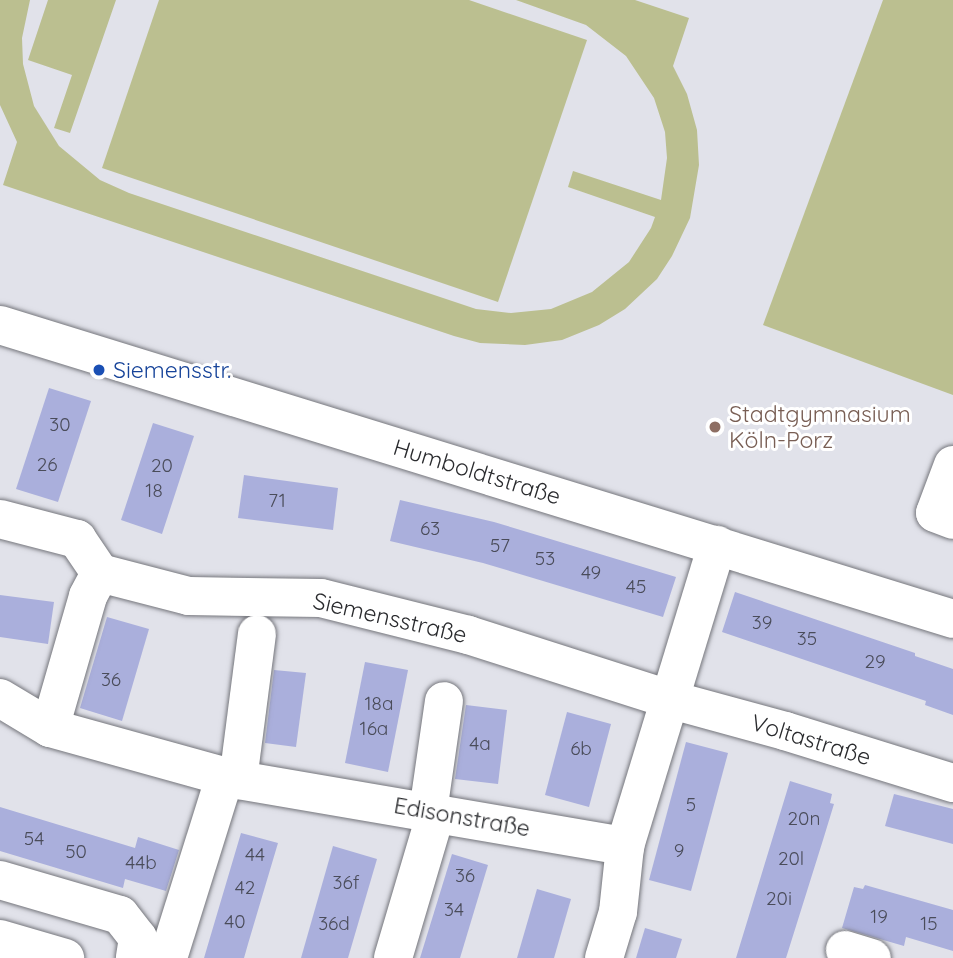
<!DOCTYPE html>
<meta charset="utf-8">
<style>
body{margin:0}
#map{position:relative;width:953px;height:958px;overflow:hidden;background:#e1e2ea;font-family:Quicksand,sans-serif}
div>[style]{position:absolute}
[style*='--x']{left:calc(var(--x)*1px);top:calc(var(--y)*1px);width:calc(var(--w)*1px);rotate:calc(var(--a)*1deg)}
.green>*{inset:0;background:#bbbf90}
.building>*{inset:0;background:#aaafdc}
.roads{filter:drop-shadow(0 0 2px #75767c) drop-shadow(0 0 2px #75767c)}
.minor>*{height:38px;margin:-19px;padding:0 19px;transform-origin:19px;border-radius:19px;background:#fff}
.dots>*{width:19px;height:19px;translate:-50% -50%;box-sizing:border-box;border:4px solid #fff;border-radius:50%}
span{translate:-50% -50%;white-space:nowrap;text-align:center;line-height:1.15;-webkit-text-stroke:6px #fff;paint-order:stroke}
.number-label{font-size:19px;color:#4a4c5a}
.number-label span{-webkit-text-stroke-width:0}
.transit-label{font-size:23px;color:#164399}
.left{translate:0 -50%;text-align:left}
.education-label{font-size:23px;color:#785e54}
.street-label{font-size:23px;color:#2a2b2e}
</style>
<div id="map">
<div class="green">
<div style="clip-path:polygon(0 0,30px 0,22px 38px,23px 64px,34px 106px,59px 146px,100px 180px,129px 193px,476px 309px,511px 313px,551px 309px,592px 292px,629px 262px,651px 228px,655px 217px,568px 187px,573px 171px,661px 200px,667px 158px,665px 132px,654px 98px,626px 56px,586px 25px,516px 0,635px 0,689px 18px,673px 66px,687px 94px,697px 130px,699px 165px,690px 218px,672px 256px,657px 279px,625px 309px,599px 325px,562px 340px,525px 345px,480px 343px,454px 336px,3px 185px,17px 142px,0 105px)"></div>
<div style="clip-path:polygon(48px 0,116px 0,70px 133px,54px 128px,72px 75px,28px 60px)"></div>
<div style="clip-path:polygon(159px 0,469px 0,587px 40px,498px 302px,102px 168px)"></div>
<div style="clip-path:polygon(883px 0,953px 0,953px 395px,763px 325px)"></div>
</div>
<div class="building">
<div style="clip-path:polygon(49px 388px,91px 401px,58px 502px,16px 489px)"></div>
<div style="clip-path:polygon(153px 423px,194px 436px,162px 534px,121px 520px)"></div>
<div style="clip-path:polygon(244px 475px,338px 488px,333px 530px,238px 518px)"></div>
<div style="clip-path:polygon(400px 500px,494px 522px,676px 577px,663px 617px,483px 563px,390px 541px)"></div>
<div style="clip-path:polygon(735px 592px,915px 653px,915px 656px,953px 669px,953px 715px,925px 705px,926px 701px,722px 632px)"></div>
<div style="clip-path:polygon(0 595px,54px 602px,48px 644px,0 637px)"></div>
<div style="clip-path:polygon(107px 617px,149px 629px,122px 721px,80px 708px)"></div>
<div style="clip-path:polygon(365px 662px,408px 670px,388px 772px,345px 763px)"></div>
<div style="clip-path:polygon(274px 670px,306px 673px,296px 747px,265px 743px)"></div>
<div style="clip-path:polygon(466px 705px,507px 710px,498px 784px,455px 779px)"></div>
<div style="clip-path:polygon(567px 712px,611px 724px,589px 807px,545px 795px)"></div>
<div style="clip-path:polygon(686px 742px,728px 753px,691px 891px,649px 880px)"></div>
<div style="clip-path:polygon(790px 781px,832px 794px,830px 803px,834px 804px,823px 840px,786px 958px,736px 958px)"></div>
<div style="clip-path:polygon(894px 794px,953px 809px,953px 844px,885px 826px)"></div>
<div style="clip-path:polygon(0 807px,135px 848px,138px 837px,179px 850px,166px 891px,125px 879px,123px 888px,0 851px)"></div>
<div style="clip-path:polygon(241px 833px,278px 843px,248px 944px,244px 958px,204px 958px)"></div>
<div style="clip-path:polygon(333px 846px,377px 859px,348px 958px,301px 958px)"></div>
<div style="clip-path:polygon(452px 854px,488px 865px,460px 958px,420px 958px)"></div>
<div style="clip-path:polygon(865px 885px,953px 910px,953px 951px,906px 937px,904px 946px,842px 928px,854px 887px,863px 889px)"></div>
<div style="clip-path:polygon(537px 889px,571px 899px,554px 958px,517px 958px)"></div>
<div style="clip-path:polygon(645px 928px,682px 939px,676px 958px,636px 958px)"></div>
</div>
<div class="roads">
<div class="minor">
<div style="--x:0;--y:325;--w:997;--a:17.14"></div>
<div style="--x:953;--y:465;--w:51;--a:110.6"></div>
<div style="--x:935;--y:513;--w:19;--a:21"></div>
<div style="--x:0;--y:519;--w:80;--a:14.6"></div>
<div style="--x:77;--y:539;--w:41;--a:55.9"></div>
<div style="--x:100;--y:573;--w:92;--a:14.5"></div>
<div style="--x:189;--y:596;--w:132;--a:0.9"></div>
<div style="--x:321;--y:598;--w:152;--a:14.1"></div>
<div style="--x:468;--y:635;--w:210;--a:17.7"></div>
<div style="--x:668;--y:699;--w:121;--a:15.3"></div>
<div style="--x:785;--y:731;--w:176;--a:17.2"></div>
<div style="--x:0;--y:698;--w:58;--a:31"></div>
<div style="--x:50;--y:728;--w:195;--a:15.5"></div>
<div style="--x:238;--y:780;--w:393;--a:9.7"></div>
<div style="--x:625;--y:846;--w:315;--a:-73"></div>
<div style="--x:50;--y:728;--w:137;--a:-73.9"></div>
<div style="--x:88;--y:596;--w:26;--a:-62"></div>
<div style="--x:238;--y:780;--w:147;--a:-82.6"></div>
<div style="--x:428;--y:812;--w:112;--a:-81.8"></div>
<div style="--x:0;--y:880;--w:125;--a:16.3"></div>
<div style="--x:120;--y:915;--w:29;--a:52"></div>
<div style="--x:138;--y:938;--w:20;--a:99"></div>
<div style="--x:0;--y:939;--w:68;--a:16.3"></div>
<div style="--x:845;--y:950;--w:28;--a:17"></div>
<div style="--x:168;--y:958;--w:191;--a:-72.6"></div>
<div style="--x:393;--y:958;--w:151;--a:-73.5"></div>
<div style="--x:604;--y:958;--w:48;--a:-73.1"></div>
<div style="--x:618;--y:912;--w:66;--a:-83.9"></div>
</div>
</div>
<div class="dots">
<div style="left:99px;top:370px;background:#1a4fb4"></div>
<div style="left:715px;top:427px;background:#8d6e63"></div>
</div>
<div class="number-label">
<span style="left:60px;top:425px">30</span>
<span style="left:47px;top:465px">26</span>
<span style="left:162px;top:466px">20</span>
<span style="left:154px;top:491px">18</span>
<span style="left:277px;top:501px">71</span>
<span style="left:430px;top:529px">63</span>
<span style="left:500px;top:546px">57</span>
<span style="left:545px;top:559px">53</span>
<span style="left:591px;top:573px">49</span>
<span style="left:636px;top:587px">45</span>
<span style="left:762px;top:623px">39</span>
<span style="left:807px;top:639px">35</span>
<span style="left:875px;top:662px">29</span>
<span style="left:111px;top:680px">36</span>
<span style="left:379px;top:704px">18a</span>
<span style="left:374px;top:729px">16a</span>
<span style="left:480px;top:744px">4a</span>
<span style="left:581px;top:749px">6b</span>
<span style="left:691px;top:805px">5</span>
<span style="left:804px;top:819px">20n</span>
<span style="left:34px;top:839px">54</span>
<span style="left:679px;top:851px">9</span>
<span style="left:76px;top:852px">50</span>
<span style="left:255px;top:855px">44</span>
<span style="left:791px;top:859px">20l</span>
<span style="left:141px;top:863px">44b</span>
<span style="left:465px;top:876px">36</span>
<span style="left:346px;top:883px">36f</span>
<span style="left:245px;top:888px">42</span>
<span style="left:779px;top:899px">20i</span>
<span style="left:454px;top:910px">34</span>
<span style="left:879px;top:917px">19</span>
<span style="left:235px;top:922px">40</span>
<span style="left:334px;top:924px">36d</span>
<span style="left:929px;top:924px">15</span>
</div>
<div class="transit-label">
<span class="left" style="left:113px;top:370px">Siemensstr.</span>
</div>
<div class="education-label">
<span class="left" style="left:729px;top:427px">Stadtgymnasium<br>Köln-Porz</span>
</div>
<div class="street-label">
<span style="left:477px;top:472px;rotate:17deg">Humboldtstraße</span>
<span style="left:390px;top:618px;rotate:13deg">Siemensstraße</span>
<span style="left:811px;top:740px;rotate:17deg">Voltastraße</span>
<span style="left:462px;top:817px;rotate:10deg">Edisonstraße</span>
</div>
</div>
